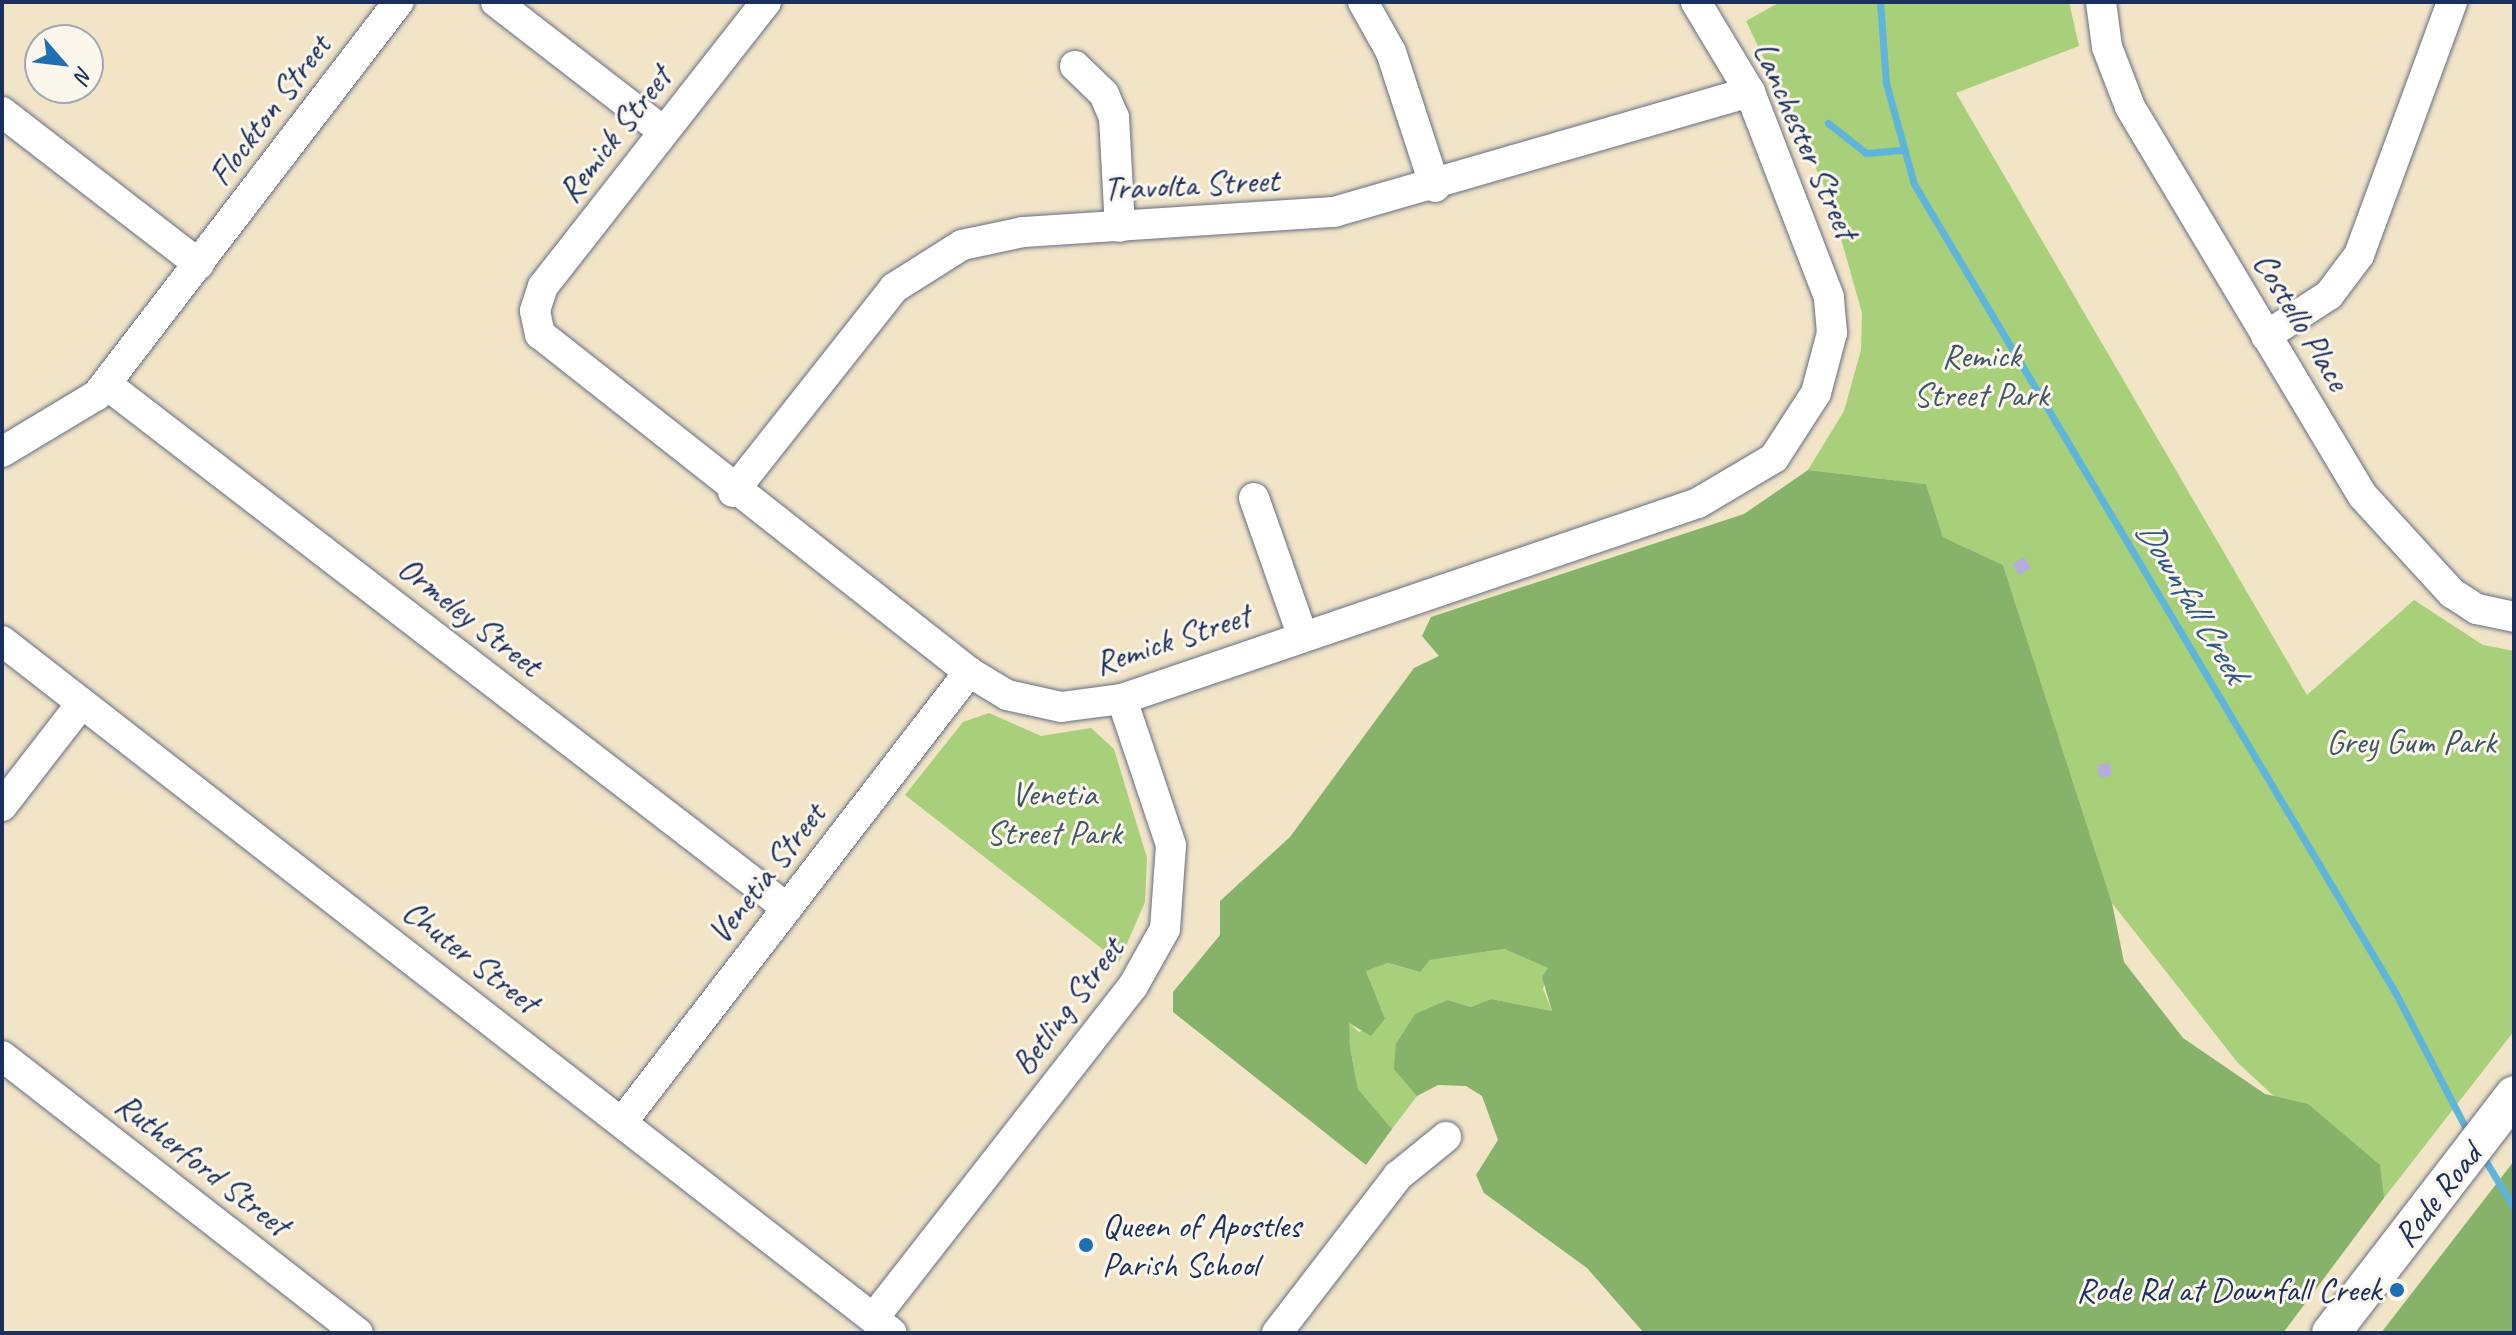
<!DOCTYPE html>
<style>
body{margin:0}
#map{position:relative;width:2516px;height:1335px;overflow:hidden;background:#f1e4c7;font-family:Caveat,sans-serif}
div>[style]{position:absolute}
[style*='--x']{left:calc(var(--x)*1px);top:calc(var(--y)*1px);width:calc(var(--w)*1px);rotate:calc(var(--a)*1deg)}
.green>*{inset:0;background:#a8cf79}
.forest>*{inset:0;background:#86b269}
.stream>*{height:7px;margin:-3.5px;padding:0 3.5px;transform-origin:3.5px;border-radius:3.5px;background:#5eb4da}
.building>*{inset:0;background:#b5addc}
.roads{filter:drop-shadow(0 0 2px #666e83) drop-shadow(0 0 2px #666e83)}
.minor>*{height:30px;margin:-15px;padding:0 15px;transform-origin:15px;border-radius:15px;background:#fff}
.major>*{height:38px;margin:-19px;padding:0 19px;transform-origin:19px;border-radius:19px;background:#fff}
.dots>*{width:22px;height:22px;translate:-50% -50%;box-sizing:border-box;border:4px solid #fbf7ec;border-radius:50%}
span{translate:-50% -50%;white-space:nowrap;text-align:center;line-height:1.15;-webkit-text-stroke:6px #fbf7ec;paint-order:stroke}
.street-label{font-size:34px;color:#1b2f5e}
.park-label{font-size:34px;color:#3e5765}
.poi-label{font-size:34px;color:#1b2f5e}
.left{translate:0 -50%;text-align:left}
.right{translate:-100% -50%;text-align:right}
.water-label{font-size:36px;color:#2f5783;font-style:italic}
.frame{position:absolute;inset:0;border:4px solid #1b2f5e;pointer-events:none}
.north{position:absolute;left:24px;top:24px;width:80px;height:80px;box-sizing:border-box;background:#fbf7ec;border:2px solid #a1a7b3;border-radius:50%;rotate:118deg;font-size:22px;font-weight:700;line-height:32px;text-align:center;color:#1b2f5e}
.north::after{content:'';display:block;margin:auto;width:28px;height:36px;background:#1f6fb2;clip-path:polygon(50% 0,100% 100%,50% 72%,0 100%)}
</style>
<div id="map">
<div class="green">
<div style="clip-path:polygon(1780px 2px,2069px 2px,2079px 46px,1956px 93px,2307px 695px,2414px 600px,2483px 645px,2514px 651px,2514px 1031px,2384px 1198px,2238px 1063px,2112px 903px,2003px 565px,1943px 537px,1926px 484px,1808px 470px,1844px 411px,1861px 350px,1862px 313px,1829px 196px,1746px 21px)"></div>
<div style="clip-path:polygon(989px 713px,1041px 736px,1091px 728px,1114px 749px,1147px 858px,1145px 902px,1119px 962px,905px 795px,963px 722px)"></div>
<div style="clip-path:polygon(1504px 949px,1548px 968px,1543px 989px,1552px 1011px,1491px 999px,1471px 1007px,1448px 1000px,1404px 1074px,1417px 1096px,1392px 1129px,1358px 1089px,1350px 1047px,1348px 1022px,1359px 1032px,1385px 1020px,1366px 971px,1388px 963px,1419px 972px,1430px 960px)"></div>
</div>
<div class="forest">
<div style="clip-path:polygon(1808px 470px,1926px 484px,1943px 537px,2003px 565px,2112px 903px,2124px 962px,2183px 1038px,2265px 1094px,2308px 1104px,2380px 1165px,2384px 1198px,2283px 1333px,1644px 1333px,1587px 1268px,1484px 1193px,1476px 1175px,1498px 1140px,1482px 1096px,1466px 1086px,1438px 1085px,1417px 1096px,1394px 1069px,1396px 1044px,1415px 1014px,1448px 1000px,1471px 1007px,1491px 999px,1552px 1011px,1542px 977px,1548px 968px,1504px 949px,1430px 960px,1420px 972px,1388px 963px,1366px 971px,1385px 1019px,1371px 1036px,1349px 1023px,1350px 1047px,1358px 1089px,1392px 1129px,1366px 1165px,1173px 1012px,1173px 992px,1220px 935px,1220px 901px,1290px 837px,1414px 668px,1439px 656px,1422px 636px,1431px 617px,1744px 514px)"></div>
<div style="clip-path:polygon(2514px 1161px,2514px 1333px,2381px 1333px)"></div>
</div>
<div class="stream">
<div style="--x:1880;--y:2;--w:81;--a:85.8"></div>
<div style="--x:1886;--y:83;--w:105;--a:74.5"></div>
<div style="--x:1914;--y:184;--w:943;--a:59.24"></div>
<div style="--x:2396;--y:994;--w:158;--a:62.5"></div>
<div style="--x:1828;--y:123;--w:48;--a:38.3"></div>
<div style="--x:1866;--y:153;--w:35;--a:-5"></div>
<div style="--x:2482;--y:1155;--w:62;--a:58.9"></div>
</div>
<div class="building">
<div style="clip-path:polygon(2024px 557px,2031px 568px,2019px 575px,2013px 564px)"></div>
<div style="clip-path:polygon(2110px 763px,2112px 775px,2100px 778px,2097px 765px)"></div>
</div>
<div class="roads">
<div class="minor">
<div style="--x:496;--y:2;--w:212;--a:37.7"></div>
<div style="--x:766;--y:2;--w:361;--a:128.1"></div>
<div style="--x:543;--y:286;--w:26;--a:108"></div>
<div style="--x:535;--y:311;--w:24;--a:78"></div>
<div style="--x:540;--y:334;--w:546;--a:38.23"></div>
<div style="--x:969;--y:672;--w:44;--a:31.2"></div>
<div style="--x:1007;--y:695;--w:55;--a:12.5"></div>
<div style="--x:1061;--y:707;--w:62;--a:-7.5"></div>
<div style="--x:1122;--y:699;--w:608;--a:-18.79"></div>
<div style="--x:1698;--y:503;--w:88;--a:-30.6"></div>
<div style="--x:1774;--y:458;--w:77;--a:-57.1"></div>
<div style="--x:1816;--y:393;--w:62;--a:-75.1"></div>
<div style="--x:1832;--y:333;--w:36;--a:-95"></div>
<div style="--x:1829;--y:297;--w:220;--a:-111.1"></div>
<div style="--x:1750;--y:92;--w:105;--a:-121"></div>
<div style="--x:1363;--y:2;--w:57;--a:60.8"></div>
<div style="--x:1391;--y:52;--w:142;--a:71.9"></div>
<div style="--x:2101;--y:2;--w:45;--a:82.4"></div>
<div style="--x:2107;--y:47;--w:64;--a:69"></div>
<div style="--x:2130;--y:107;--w:453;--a:59.1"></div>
<div style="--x:2363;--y:496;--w:132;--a:47.5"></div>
<div style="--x:2452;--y:593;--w:30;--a:33"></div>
<div style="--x:2477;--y:609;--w:38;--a:12"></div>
<div style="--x:1075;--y:66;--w:40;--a:44"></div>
<div style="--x:1104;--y:94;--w:25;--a:67"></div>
<div style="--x:1114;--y:117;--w:110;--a:86.9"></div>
<div style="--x:2;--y:112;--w:249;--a:37.7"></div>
<div style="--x:2266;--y:336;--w:75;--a:-33.1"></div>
<div style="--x:2329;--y:295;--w:50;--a:-53.1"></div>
<div style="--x:2359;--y:255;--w:270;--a:-69.8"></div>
<div style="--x:106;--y:384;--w:859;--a:37.58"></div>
<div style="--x:2;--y:452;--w:111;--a:-31"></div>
<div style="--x:97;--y:395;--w:496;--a:-52.5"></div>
<div style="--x:733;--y:492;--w:260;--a:-51.7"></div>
<div style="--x:894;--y:288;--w:80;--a:-32.3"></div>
<div style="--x:962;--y:245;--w:62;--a:-12"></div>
<div style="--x:1023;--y:232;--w:312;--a:-3.7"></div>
<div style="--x:1334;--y:212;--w:433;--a:-16.1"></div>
<div style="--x:1254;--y:498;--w:147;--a:70.6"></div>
<div style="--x:2;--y:641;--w:1127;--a:37.87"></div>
<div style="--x:2;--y:806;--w:130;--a:-52.2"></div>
<div style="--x:2;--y:1056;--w:451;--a:37.9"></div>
<div style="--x:623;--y:1121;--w:567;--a:-52.38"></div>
<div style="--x:876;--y:1315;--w:417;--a:-52"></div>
<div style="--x:1133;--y:986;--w:65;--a:-60.7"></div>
<div style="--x:1165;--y:929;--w:84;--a:-85.9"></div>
<div style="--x:1171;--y:845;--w:154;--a:-108.6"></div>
<div style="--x:1277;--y:1333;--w:198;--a:-52.4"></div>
<div style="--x:1398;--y:1176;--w:62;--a:-39.1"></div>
</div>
<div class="major">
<div style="--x:2331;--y:1333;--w:300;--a:-52.4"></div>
</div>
</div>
<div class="dots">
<div style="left:1086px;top:1245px;background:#1f6fb2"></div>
<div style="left:2397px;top:1290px;background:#1f6fb2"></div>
</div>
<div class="street-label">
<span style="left:269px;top:110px;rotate:-53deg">Flockton Street</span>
<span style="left:614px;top:134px;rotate:-52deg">Remick Street</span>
<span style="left:1806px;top:140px;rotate:66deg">Lanchester Street</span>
<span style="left:1191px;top:184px;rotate:-3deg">Travolta Street</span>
<span style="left:2302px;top:321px;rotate:59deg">Costello Place</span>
<span style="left:470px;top:616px;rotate:38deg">Ormeley Street</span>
<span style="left:1172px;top:639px;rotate:-18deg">Remick Street</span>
<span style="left:766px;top:873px;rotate:-52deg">Venetia Street</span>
<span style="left:471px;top:956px;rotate:38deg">Chuter Street</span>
<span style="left:1067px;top:1006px;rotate:-53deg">Betling Street</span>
<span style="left:203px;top:1164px;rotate:38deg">Rutherford Street</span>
<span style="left:2437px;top:1195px;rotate:-52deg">Rode Road</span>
</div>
<div class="park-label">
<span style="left:1981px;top:375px">Remick<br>Street Park</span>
<span style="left:2411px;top:742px">Grey Gum Park</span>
<span style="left:1054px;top:813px">Venetia<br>Street Park</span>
</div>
<div class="poi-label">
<span class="left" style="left:1102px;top:1245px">Queen of Apostles<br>Parish School</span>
<span class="right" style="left:2381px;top:1290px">Rode Rd at Downfall Creek</span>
</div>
<div class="water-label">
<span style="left:2192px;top:601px;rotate:59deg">Downfall Creek</span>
</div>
<div class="frame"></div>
<div class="north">N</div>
</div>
